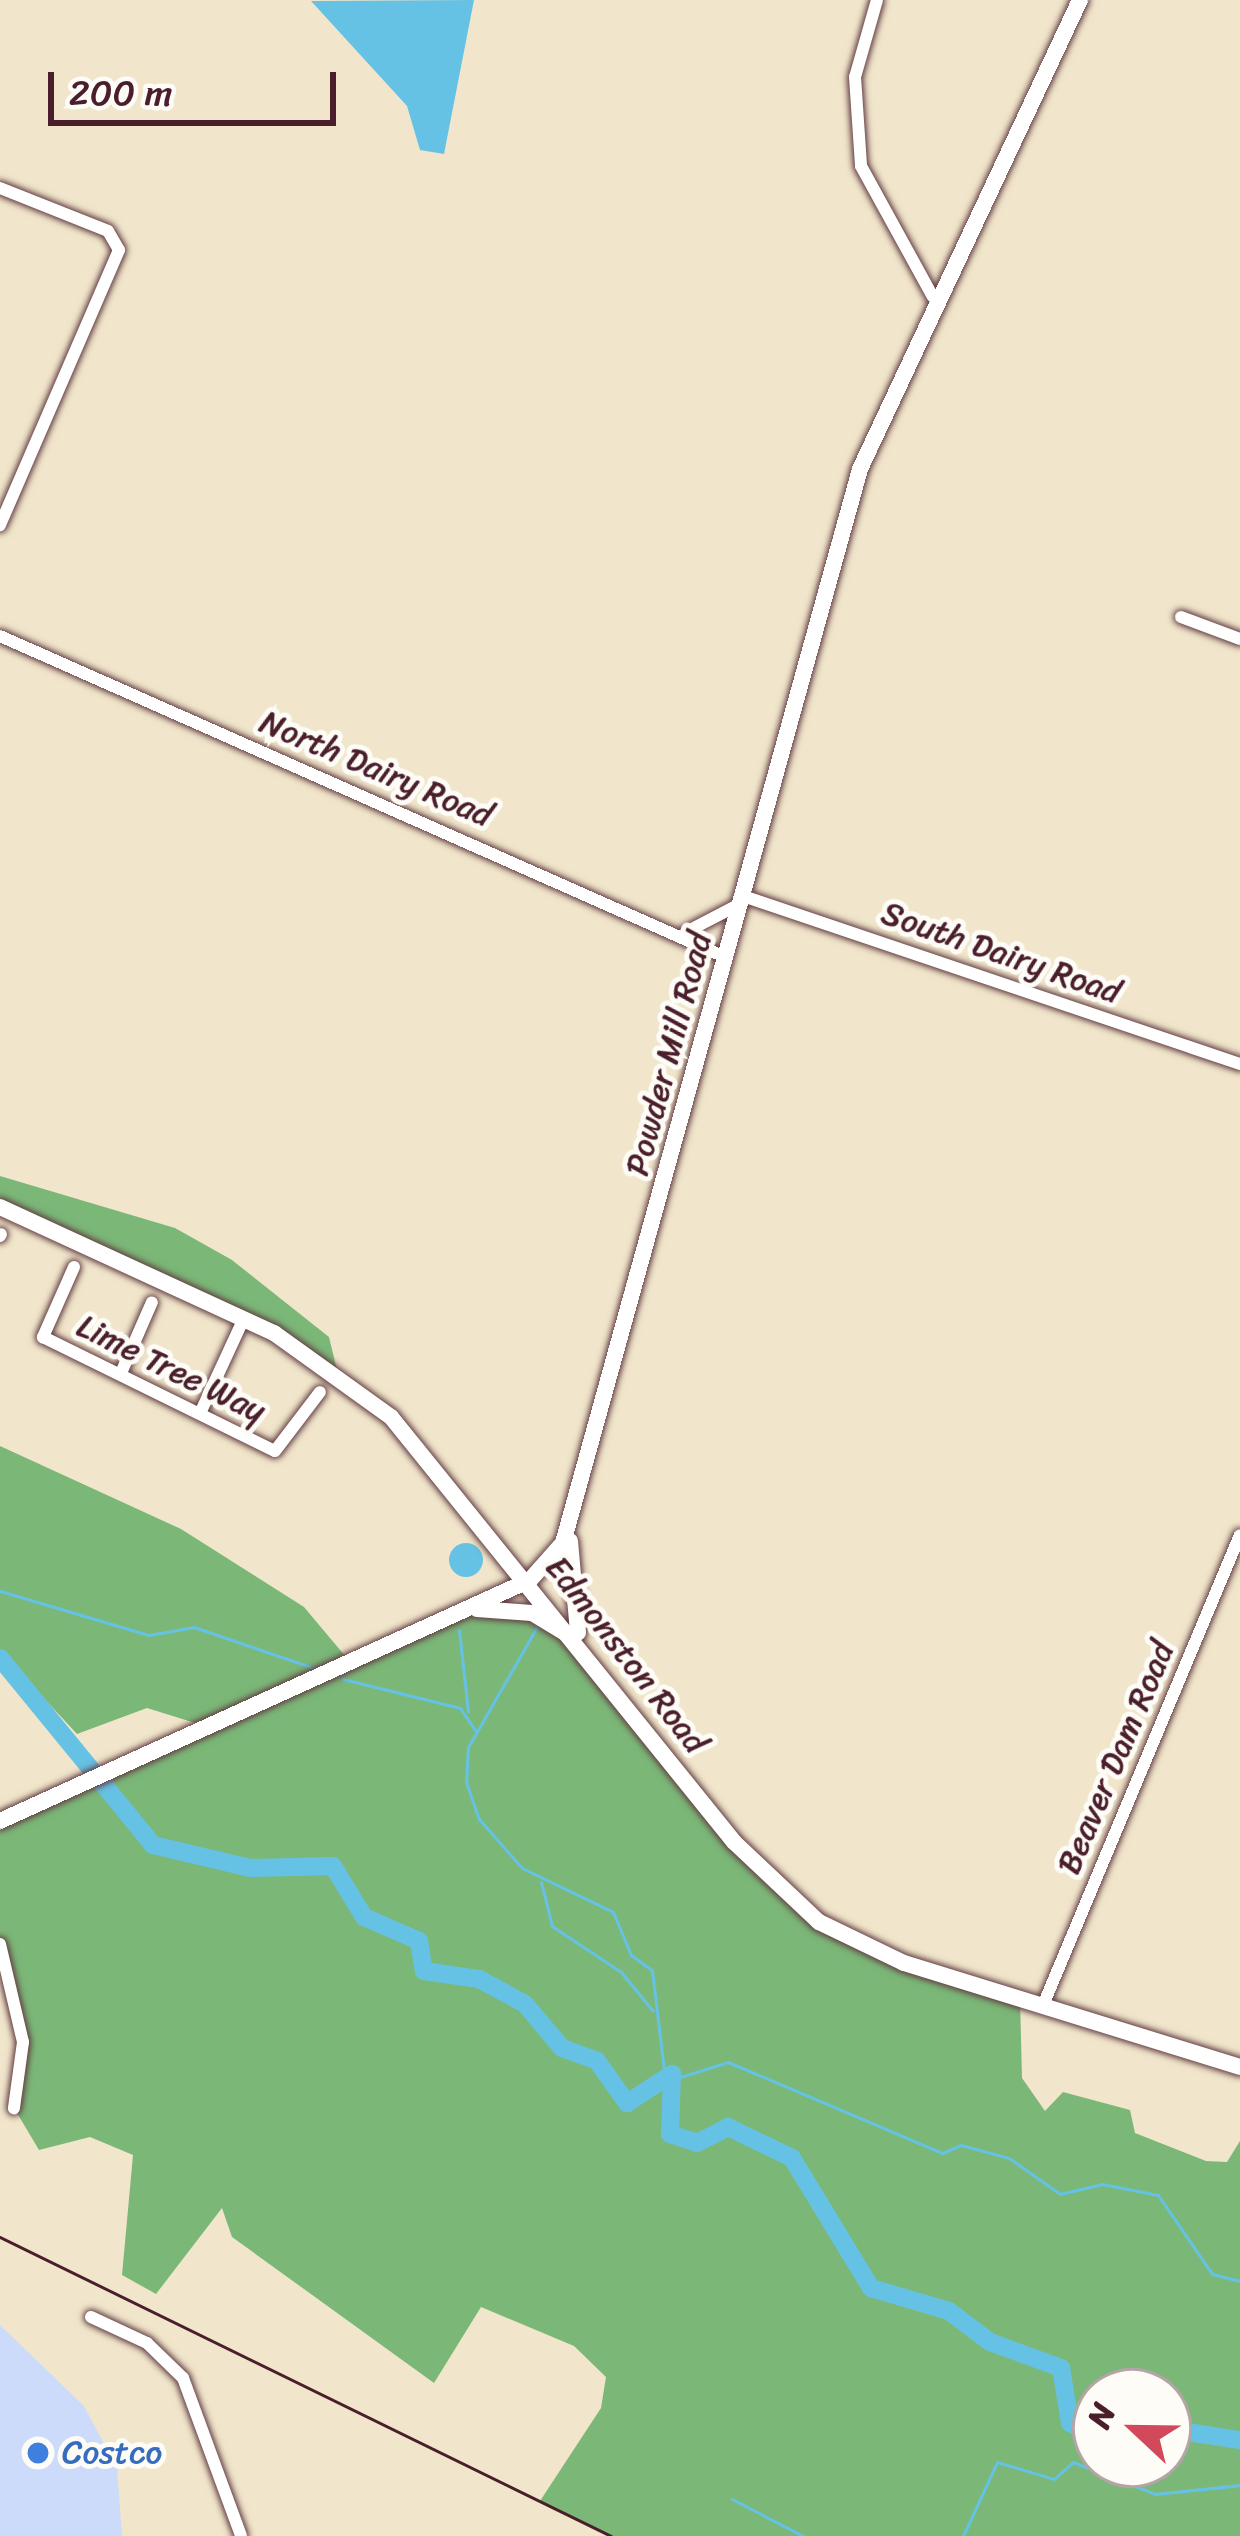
<!DOCTYPE html>
<style>
body{margin:0}
#map{position:relative;width:1240px;height:2536px;overflow:hidden;background:#f1e6cb;font-family:Sriracha,sans-serif}
div>[style]{position:absolute}
[style*='--x']{left:calc(var(--x)*1px);top:calc(var(--y)*1px);width:calc(var(--w)*1px);rotate:calc(var(--a)*1deg)}
.built>*{inset:0;background:#cddbfa}
.forest>*{inset:0;background:#7bb878}
.water>*{inset:0;background:#66c2e4}
.round{border-radius:50%}
.stream>*{height:3px;margin:-1.5px;padding:0 1.5px;transform-origin:1.5px;border-radius:1.5px;background:#66c2e4}
.river>*{height:18px;margin:-9px;padding:0 9px;transform-origin:9px;border-radius:9px;background:#66c2e4}
.roads{filter:drop-shadow(0 0 3px #633d43) drop-shadow(0 0 3px #633d43)}
.minor>*{height:12px;margin:-6px;padding:0 6px;transform-origin:6px;border-radius:6px;background:#fff}
.major>*{height:16px;margin:-8px;padding:0 8px;transform-origin:8px;border-radius:8px;background:#fff}
.rail>*{height:3px;margin:-1.5px;padding:0 1.5px;transform-origin:1.5px;border-radius:1.5px;background:#4a1f2b}
.dots>*{width:33px;height:33px;translate:-50% -50%;box-sizing:border-box;border:6px solid #fdfcf7;border-radius:50%}
span{translate:-50% -50%;white-space:nowrap;text-align:center;line-height:1.15;-webkit-text-stroke:10px #fdfcf7;paint-order:stroke}
.street-label{font-size:33px;color:#4a1f2b}
.shop-label{font-size:33px;color:#366cbe}
.left{translate:0 -50%;text-align:left}
.north{position:absolute;left:1072px;top:2368px;width:120px;height:120px;box-sizing:border-box;background:#fdfcf7;border:3px solid #b5a4a5;border-radius:50%;rotate:292deg;font-size:33px;font-weight:700;line-height:48px;text-align:center;color:#4a1f2b}
.north::after{content:'';display:block;margin:auto;width:42px;height:54px;background:#d1495b;clip-path:polygon(50% 0,100% 100%,50% 72%,0 100%)}
.scale{position:absolute;left:48px;top:72px;width:288px;height:54px;box-sizing:border-box;border:6px solid #4a1f2b;border-top:0;padding-left:15px;font-size:36px;line-height:42px;white-space:nowrap;color:#4a1f2b;-webkit-text-stroke:9px #fdfcf7;paint-order:stroke}
</style>
<div id="map">
<div class="built">
<div style="clip-path:polygon(0 2325px,84px 2406px,117px 2468px,122px 2536px,0 2536px)"></div>
</div>
<div class="forest">
<div style="clip-path:polygon(0 1176px,175px 1228px,232px 1260px,329px 1337px,338px 1374px,0 1207px)"></div>
<div style="clip-path:polygon(evenodd,0 1446px,181px 1529px,304px 1607px,351px 1663px,470px 1609px,543px 1617px,734px 1842px,835px 1932px,1020px 1997px,1022px 2078px,1045px 2111px,1063px 2092px,1130px 2110px,1135px 2133px,1206px 2161px,1227px 2162px,1240px 2141px,1240px 2536px,611px 2536px,540px 2501px,601px 2408px,606px 2377px,574px 2346px,481px 2307px,434px 2383px,232px 2237px,222px 2208px,156px 2294px,122px 2275px,133px 2155px,90px 2137px,39px 2150px,14px 2108px,21px 2066px,0 1944px,0 1821px,208px 1727px,147px 1708px,77px 1734px,0 1651px,0 1446px,1096px 2392px,1168px 2392px,1168px 2464px,1096px 2464px,1096px 2392px)"></div>
</div>
<div class="water">
<div style="clip-path:polygon(474px 0,444px 154px,420px 150px,407px 106px,311px 1px)"></div>
<div class="round" style="left:449px;top:1543px;width:34px;height:34px"></div>
</div>
<div class="stream">
<div style="--x:0;--y:1591;--w:155;--a:16.5"></div>
<div style="--x:149;--y:1635;--w:46;--a:-10.1"></div>
<div style="--x:194;--y:1627;--w:127;--a:18.9"></div>
<div style="--x:538;--y:1625;--w:141;--a:119.8"></div>
<div style="--x:468;--y:1747;--w:35;--a:93"></div>
<div style="--x:466;--y:1782;--w:39;--a:71"></div>
<div style="--x:479;--y:1819;--w:65;--a:48.7"></div>
<div style="--x:522;--y:1868;--w:101;--a:25.8"></div>
<div style="--x:613;--y:1912;--w:47;--a:67.3"></div>
<div style="--x:631;--y:1955;--w:26;--a:36"></div>
<div style="--x:652;--y:1970;--w:102;--a:83.2"></div>
<div style="--x:459;--y:1630;--w:82;--a:83.7"></div>
<div style="--x:343;--y:1679;--w:121;--a:13.9"></div>
<div style="--x:460;--y:1708;--w:27;--a:56"></div>
<div style="--x:541;--y:1882;--w:45;--a:76"></div>
<div style="--x:552;--y:1926;--w:83;--a:33.7"></div>
<div style="--x:621;--y:1972;--w:50;--a:50.6"></div>
<div style="--x:677;--y:2078;--w:53;--a:-17.4"></div>
<div style="--x:728;--y:2062;--w:233;--a:23"></div>
<div style="--x:942;--y:2153;--w:21;--a:-23"></div>
<div style="--x:961;--y:2145;--w:50;--a:15.2"></div>
<div style="--x:1009;--y:2158;--w:62;--a:35.2"></div>
<div style="--x:1060;--y:2194;--w:43;--a:-13.4"></div>
<div style="--x:1102;--y:2184;--w:57;--a:11.1"></div>
<div style="--x:1158;--y:2195;--w:96;--a:55.6"></div>
<div style="--x:1212;--y:2274;--w:29;--a:14"></div>
<div style="--x:732;--y:2499;--w:80;--a:27.5"></div>
<div style="--x:963;--y:2536;--w:81;--a:-65.3"></div>
<div style="--x:997;--y:2462;--w:59;--a:16.6"></div>
<div style="--x:1054;--y:2479;--w:25;--a:-42"></div>
<div style="--x:1073;--y:2462;--w:88;--a:21.3"></div>
<div style="--x:1155;--y:2494;--w:85;--a:-6"></div>
</div>
<div class="river">
<div style="--x:0;--y:1658;--w:242;--a:50.7"></div>
<div style="--x:153;--y:1845;--w:100;--a:13.3"></div>
<div style="--x:250;--y:1868;--w:83;--a:-1.4"></div>
<div style="--x:333;--y:1866;--w:60;--a:58.7"></div>
<div style="--x:364;--y:1917;--w:60;--a:23.6"></div>
<div style="--x:419;--y:1941;--w:30;--a:81"></div>
<div style="--x:424;--y:1971;--w:56;--a:8.3"></div>
<div style="--x:479;--y:1979;--w:52;--a:28.5"></div>
<div style="--x:525;--y:2004;--w:57;--a:49.9"></div>
<div style="--x:562;--y:2048;--w:37;--a:20"></div>
<div style="--x:597;--y:2061;--w:52;--a:54.5"></div>
<div style="--x:627;--y:2103;--w:54;--a:-32.8"></div>
<div style="--x:672;--y:2074;--w:60;--a:91.9"></div>
<div style="--x:670;--y:2134;--w:28;--a:18"></div>
<div style="--x:697;--y:2143;--w:35;--a:-27"></div>
<div style="--x:728;--y:2127;--w:71;--a:25.8"></div>
<div style="--x:792;--y:2158;--w:152;--a:58.7"></div>
<div style="--x:871;--y:2288;--w:81;--a:16.4"></div>
<div style="--x:949;--y:2311;--w:51;--a:37.1"></div>
<div style="--x:990;--y:2342;--w:76;--a:20.1"></div>
<div style="--x:1061;--y:2368;--w:56;--a:80.7"></div>
<div style="--x:1070;--y:2423;--w:29;--a:25"></div>
<div style="--x:1168;--y:2429;--w:73;--a:8.7"></div>
</div>
<div class="roads">
<div class="minor">
<div style="--x:877;--y:0;--w:80;--a:105.9"></div>
<div style="--x:855;--y:77;--w:89;--a:86.1"></div>
<div style="--x:861;--y:166;--w:149;--a:61.2"></div>
<div style="--x:0;--y:188;--w:116;--a:21.7"></div>
<div style="--x:108;--y:231;--w:22;--a:60"></div>
<div style="--x:119;--y:250;--w:300;--a:113.4"></div>
<div style="--x:1181;--y:617;--w:63;--a:20.4"></div>
<div style="--x:0;--y:636;--w:795;--a:23.89"></div>
<div style="--x:743;--y:896;--w:525;--a:18.68"></div>
<div style="--x:686;--y:932;--w:61;--a:-27.4"></div>
<div style="--x:0;--y:1236;--w:2;--a:-63"></div>
<div style="--x:74;--y:1267;--w:77;--a:113.9"></div>
<div style="--x:43;--y:1337;--w:258;--a:26.2"></div>
<div style="--x:275;--y:1451;--w:74;--a:-52.7"></div>
<div style="--x:121;--y:1373;--w:77;--a:-66.4"></div>
<div style="--x:202;--y:1409;--w:100;--a:-65.2"></div>
<div style="--x:0;--y:1944;--w:101;--a:76.8"></div>
<div style="--x:23;--y:2042;--w:67;--a:97.8"></div>
<div style="--x:1044;--y:2003;--w:507;--a:-67.28"></div>
<div style="--x:91;--y:2317;--w:62;--a:24.9"></div>
<div style="--x:147;--y:2343;--w:50;--a:44.2"></div>
<div style="--x:183;--y:2378;--w:168;--a:69.8"></div>
</div>
<div class="major">
<div style="--x:0;--y:1207;--w:302;--a:24.7"></div>
<div style="--x:274;--y:1333;--w:144;--a:35.7"></div>
<div style="--x:391;--y:1417;--w:546;--a:51.09"></div>
<div style="--x:734;--y:1842;--w:117;--a:43.3"></div>
<div style="--x:819;--y:1922;--w:94;--a:25.8"></div>
<div style="--x:904;--y:1963;--w:352;--a:17.2"></div>
<div style="--x:570;--y:1541;--w:92;--a:85"></div>
<div style="--x:477;--y:1609;--w:55;--a:4.2"></div>
<div style="--x:532;--y:1613;--w:39;--a:31"></div>
<div style="--x:0;--y:1821;--w:582;--a:-24.45"></div>
<div style="--x:530;--y:1580;--w:50;--a:-48.3"></div>
<div style="--x:563;--y:1543;--w:1114;--a:-74.54"></div>
<div style="--x:860;--y:469;--w:518;--a:-64.87"></div>
</div>
</div>
<div class="rail">
<div style="--x:0;--y:2237;--w:680;--a:26.08"></div>
</div>
<div class="dots">
<div style="left:38px;top:2453px;background:#3f7fe0"></div>
</div>
<div class="street-label">
<span style="left:376px;top:769px;rotate:23deg">North Dairy Road</span>
<span style="left:1001px;top:953px;rotate:19deg">South Dairy Road</span>
<span style="left:669px;top:1054px;rotate:-75deg">Powder Mill Road</span>
<span style="left:171px;top:1369px;rotate:26deg">Lime Tree Way</span>
<span style="left:626px;top:1655px;rotate:52deg">Edmonston Road</span>
<span style="left:1116px;top:1758px;rotate:-67deg">Beaver Dam Road</span>
</div>
<div class="shop-label">
<span class="left" style="left:62px;top:2453px">Costco</span>
</div>
<div class="north">N</div>
<div class="scale">200 m</div>
</div>
